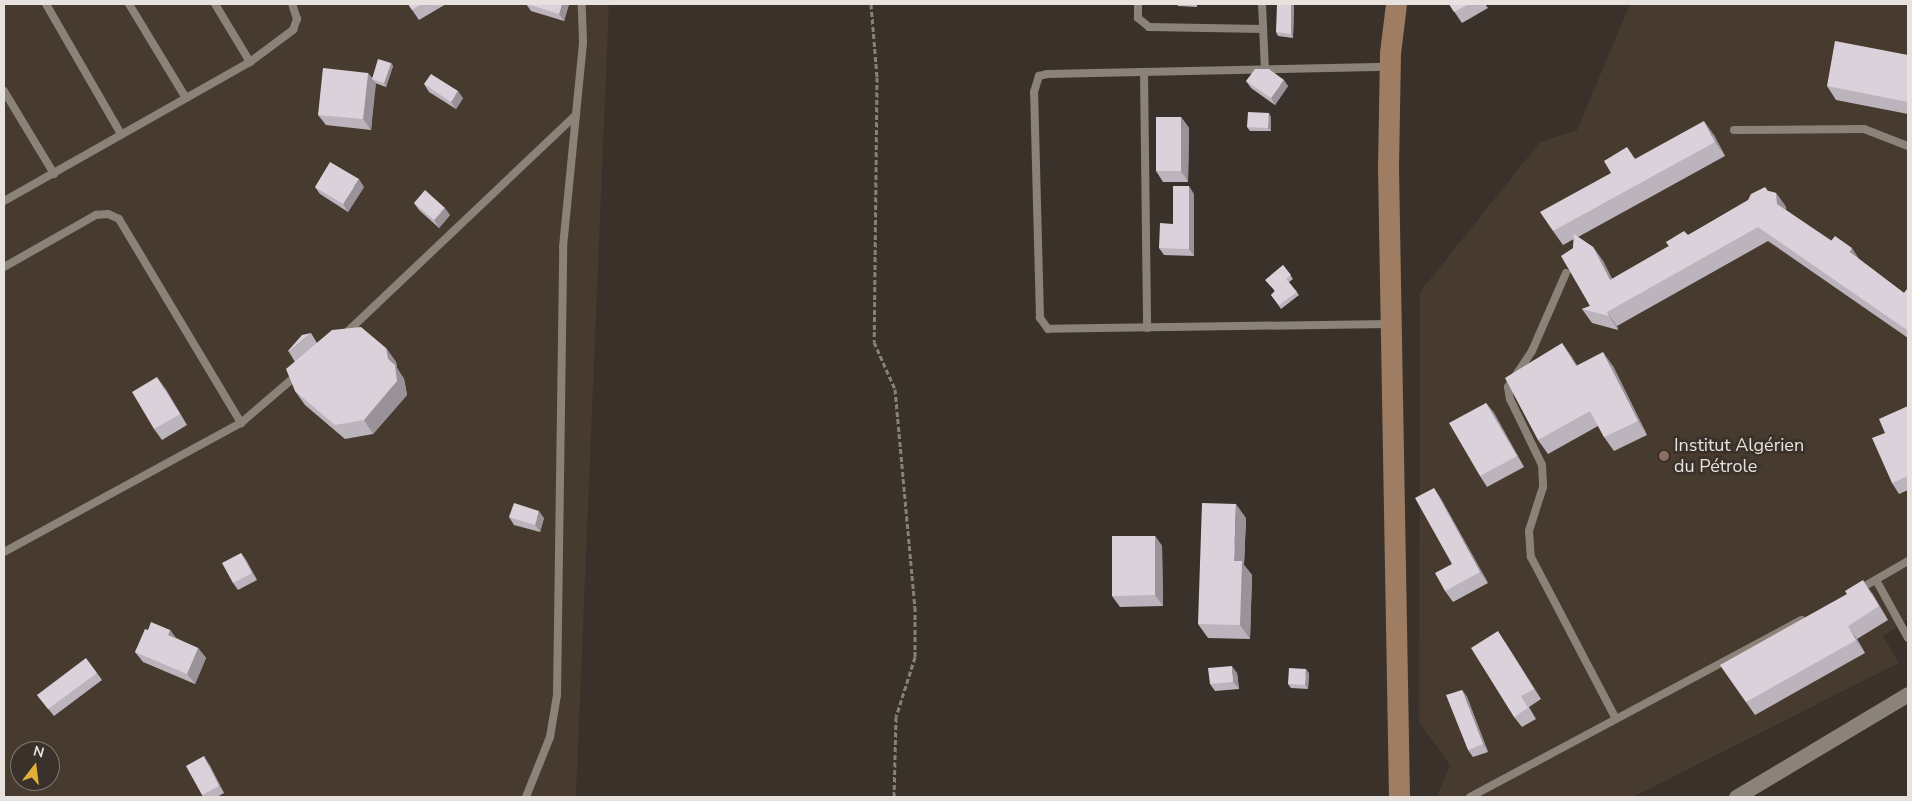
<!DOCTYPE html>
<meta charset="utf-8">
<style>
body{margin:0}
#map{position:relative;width:1912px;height:801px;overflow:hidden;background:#39312a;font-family:"Nunito Sans",sans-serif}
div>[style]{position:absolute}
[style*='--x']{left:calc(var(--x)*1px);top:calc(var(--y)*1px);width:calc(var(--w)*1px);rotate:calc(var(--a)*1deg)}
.built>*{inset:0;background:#473a2e}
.path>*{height:3px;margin-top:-1.5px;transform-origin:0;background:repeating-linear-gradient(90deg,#87817a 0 5px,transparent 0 7.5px)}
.service>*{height:8px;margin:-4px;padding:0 4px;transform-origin:4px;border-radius:4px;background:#8b8279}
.minor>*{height:15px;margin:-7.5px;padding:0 7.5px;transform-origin:7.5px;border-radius:7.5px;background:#8b8279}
.secondary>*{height:21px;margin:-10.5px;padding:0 10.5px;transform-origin:10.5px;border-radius:10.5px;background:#9f7d62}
.wall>*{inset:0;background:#bcb4bc}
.shaded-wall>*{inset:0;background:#999299}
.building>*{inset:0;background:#dbd1db}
.dots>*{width:14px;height:14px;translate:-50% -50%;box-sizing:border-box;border:2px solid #39312a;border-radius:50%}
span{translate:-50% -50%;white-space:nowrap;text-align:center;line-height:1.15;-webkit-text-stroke:5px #39312a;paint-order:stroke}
.poi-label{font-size:18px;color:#e7e2dd}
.left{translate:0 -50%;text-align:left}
.frame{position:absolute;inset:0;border:5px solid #e7e2dd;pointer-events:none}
.north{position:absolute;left:10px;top:741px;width:50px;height:50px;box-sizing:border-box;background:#39312a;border:1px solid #7f7872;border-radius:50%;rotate:15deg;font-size:14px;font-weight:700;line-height:20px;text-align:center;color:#e7e2dd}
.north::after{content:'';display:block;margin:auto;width:18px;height:22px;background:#e3ae35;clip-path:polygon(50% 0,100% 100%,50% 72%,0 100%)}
</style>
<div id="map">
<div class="built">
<div style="clip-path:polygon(evenodd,4px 4px,609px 4px,576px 797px,4px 797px,4px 4px,20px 751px,50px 751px,50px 781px,20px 781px,20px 751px)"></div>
<div style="clip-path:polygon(1630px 4px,1908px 4px,1908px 620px,1883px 636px,1899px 663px,1633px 797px,1437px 797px,1450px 765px,1419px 722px,1420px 292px,1540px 142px,1577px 130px)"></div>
</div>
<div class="path">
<div style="--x:871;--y:4;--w:73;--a:85.3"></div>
<div style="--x:877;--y:77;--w:265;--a:90.6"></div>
<div style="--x:874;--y:342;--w:51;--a:65.9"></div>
<div style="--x:895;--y:389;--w:219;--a:84.8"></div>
<div style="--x:915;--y:607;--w:50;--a:90"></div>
<div style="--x:915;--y:657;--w:63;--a:107.6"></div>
<div style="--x:896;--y:717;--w:80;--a:91.4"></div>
</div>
<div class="service">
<div style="--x:46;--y:4;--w:150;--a:60"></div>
<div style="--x:129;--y:4;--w:110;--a:58.8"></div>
<div style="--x:215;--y:4;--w:68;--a:58.9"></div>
<div style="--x:1138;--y:4;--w:14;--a:90"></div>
<div style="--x:1138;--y:18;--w:14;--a:39"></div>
<div style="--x:1149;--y:27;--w:114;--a:1"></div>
<div style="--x:1262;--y:4;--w:65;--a:87.4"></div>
<div style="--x:1144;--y:72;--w:256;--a:89.3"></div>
<div style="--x:4;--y:91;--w:97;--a:58.9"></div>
<div style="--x:1734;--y:130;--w:130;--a:-0.4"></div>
<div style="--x:1864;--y:129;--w:47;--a:21.1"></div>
<div style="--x:4;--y:201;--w:283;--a:-29.5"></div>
<div style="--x:250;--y:62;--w:54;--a:-36.7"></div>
<div style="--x:293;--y:30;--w:12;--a:-70"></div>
<div style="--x:297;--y:19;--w:16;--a:-108"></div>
<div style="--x:4;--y:267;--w:106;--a:-29.5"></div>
<div style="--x:96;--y:215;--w:12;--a:-5"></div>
<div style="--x:108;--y:214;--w:12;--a:24"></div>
<div style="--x:119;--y:219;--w:238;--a:59.1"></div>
<div style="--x:1566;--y:273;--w:85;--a:113.6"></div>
<div style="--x:1532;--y:351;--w:43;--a:123.7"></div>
<div style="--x:1508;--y:387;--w:12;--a:81"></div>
<div style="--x:1510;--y:399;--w:73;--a:64.1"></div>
<div style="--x:1542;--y:465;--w:22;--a:87"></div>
<div style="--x:1543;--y:487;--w:46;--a:107.7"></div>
<div style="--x:1529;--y:531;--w:26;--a:86"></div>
<div style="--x:1531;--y:557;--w:183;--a:62.3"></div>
<div style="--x:1388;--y:324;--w:340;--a:179.2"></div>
<div style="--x:1048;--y:329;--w:14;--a:-126"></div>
<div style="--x:1040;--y:318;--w:226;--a:-91.5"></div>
<div style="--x:1034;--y:92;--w:17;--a:-73"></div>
<div style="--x:1039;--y:76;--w:8;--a:-14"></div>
<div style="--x:1047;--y:74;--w:342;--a:-1.2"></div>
<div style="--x:345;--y:334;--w:318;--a:-43.5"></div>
<div style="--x:4;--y:552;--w:270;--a:-28.6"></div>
<div style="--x:241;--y:423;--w:75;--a:-40.7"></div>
<div style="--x:1876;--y:580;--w:66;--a:61.1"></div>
<div style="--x:1858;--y:590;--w:58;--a:-30.1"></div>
<div style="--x:526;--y:797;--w:65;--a:-68.2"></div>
<div style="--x:550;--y:737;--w:43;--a:-80.5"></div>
<div style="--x:557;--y:695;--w:448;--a:-89.2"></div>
<div style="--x:563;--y:247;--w:206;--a:-84.4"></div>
<div style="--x:583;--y:42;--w:38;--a:-92"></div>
<div style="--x:1470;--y:797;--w:376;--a:-28.1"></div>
</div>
<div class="minor">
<div style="--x:1736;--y:797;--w:200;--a:-30.9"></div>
</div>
<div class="secondary">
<div style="--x:1396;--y:4;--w:49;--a:97"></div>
<div style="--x:1390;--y:53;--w:114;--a:91"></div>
<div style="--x:1388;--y:167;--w:630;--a:89"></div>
</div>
<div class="wall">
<div style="clip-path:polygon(408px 4px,446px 4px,419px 20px)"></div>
<div style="clip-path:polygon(526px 4px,569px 4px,564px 21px,531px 11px)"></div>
<div style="clip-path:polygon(1177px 4px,1197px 4px,1197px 7px,1178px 6px)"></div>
<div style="clip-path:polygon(1294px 4px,1293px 38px,1278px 36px,1276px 32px)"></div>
<div style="clip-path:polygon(1449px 4px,1485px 4px,1488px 8px,1462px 23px)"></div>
<div style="clip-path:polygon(1908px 55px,1908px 114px,1836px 100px,1827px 86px)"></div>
<div style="clip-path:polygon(391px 63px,393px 66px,386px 87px,375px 83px,371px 130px,326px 125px,318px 115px,368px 73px,372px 78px)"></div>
<div style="clip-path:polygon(1246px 81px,1288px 86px,1275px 105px,1251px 88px)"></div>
<div style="clip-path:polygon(424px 84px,463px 98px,456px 109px,429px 92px)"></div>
<div style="clip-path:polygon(1181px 117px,1189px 128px,1188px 182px,1163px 182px,1156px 171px)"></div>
<div style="clip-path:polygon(1271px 117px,1271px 131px,1250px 131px,1247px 127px)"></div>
<div style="clip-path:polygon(1714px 135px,1725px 156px,1578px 237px,1593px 247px,1603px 261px,1612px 279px,1669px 246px,1666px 242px,1688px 235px,1769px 191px,1776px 193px,1786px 207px,1786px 210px,1859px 259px,1904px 293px,1908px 288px,1908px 338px,1768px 241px,1617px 326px,1618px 330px,1592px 323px,1582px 309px,1590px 306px,1573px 248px,1574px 239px,1563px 245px,1553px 231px,1635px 159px)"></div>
<div style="clip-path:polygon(315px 187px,364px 187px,348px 212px,320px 194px)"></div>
<div style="clip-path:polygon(1194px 194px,1194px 256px,1164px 255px,1159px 248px,1173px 224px)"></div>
<div style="clip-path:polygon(414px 203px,450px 215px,439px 228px,419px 210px)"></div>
<div style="clip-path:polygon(1283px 265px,1293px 279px,1289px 282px,1299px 295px,1281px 309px,1271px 295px,1274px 292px)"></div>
<div style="clip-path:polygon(311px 333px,317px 343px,386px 348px,396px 362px,397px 368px,404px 379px,407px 395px,373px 434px,345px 439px,305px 405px,295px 391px,295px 362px,289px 352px)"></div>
<div style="clip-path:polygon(1562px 343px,1577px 366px,1613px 366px,1647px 435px,1614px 451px,1604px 437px,1598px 426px,1548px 454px,1538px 440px)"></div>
<div style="clip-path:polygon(165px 388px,187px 425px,162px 440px,154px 429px)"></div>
<div style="clip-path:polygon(1486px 403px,1494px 413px,1524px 467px,1487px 487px,1480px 476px)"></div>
<div style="clip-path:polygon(1908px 407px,1908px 490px,1899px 494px,1892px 483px,1885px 433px)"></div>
<div style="clip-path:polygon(1434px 488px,1441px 499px,1488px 583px,1453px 602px,1445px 591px,1452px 564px)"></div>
<div style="clip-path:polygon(509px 517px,544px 518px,540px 532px,514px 525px)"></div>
<div style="clip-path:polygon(1246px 518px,1244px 565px,1252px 575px,1250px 639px,1208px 638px,1198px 624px)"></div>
<div style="clip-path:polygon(1155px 536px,1162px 546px,1163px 606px,1120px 607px,1112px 596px)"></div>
<div style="clip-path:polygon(241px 553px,246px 560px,257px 580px,238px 590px,233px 583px)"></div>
<div style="clip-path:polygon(1872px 593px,1888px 620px,1857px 639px,1865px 653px,1755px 715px,1720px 665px)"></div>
<div style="clip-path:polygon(148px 630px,170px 630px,176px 638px,198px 648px,206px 658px,195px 684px,143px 662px,135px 652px)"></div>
<div style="clip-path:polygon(1505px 642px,1541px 699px,1529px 707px,1536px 719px,1522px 727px,1514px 717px)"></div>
<div style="clip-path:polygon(97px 673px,102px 680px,54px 716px,37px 695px)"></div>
<div style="clip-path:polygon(1237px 673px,1239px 689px,1215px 691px,1210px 684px)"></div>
<div style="clip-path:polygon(1309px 673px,1308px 689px,1291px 688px,1288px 684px)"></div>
<div style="clip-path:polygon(1462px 690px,1467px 697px,1488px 752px,1473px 757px,1468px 750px)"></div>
<div style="clip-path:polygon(209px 764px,224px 793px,217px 797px,203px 797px,202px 795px)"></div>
</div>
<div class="shaded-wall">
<div style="clip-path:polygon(562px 4px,569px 4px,564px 21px,559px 14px)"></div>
<div style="clip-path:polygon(1291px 4px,1294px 4px,1293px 38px,1291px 34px)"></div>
<div style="clip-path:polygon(391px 63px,393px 66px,386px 87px,384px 83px)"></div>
<div style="clip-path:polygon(368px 73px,376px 84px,371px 130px,363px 119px)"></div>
<div style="clip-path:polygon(1284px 80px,1288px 86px,1275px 105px,1271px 98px)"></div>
<div style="clip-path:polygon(458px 91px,463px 98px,456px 109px,451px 102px)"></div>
<div style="clip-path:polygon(1269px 113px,1271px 117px,1271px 131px,1268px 128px)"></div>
<div style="clip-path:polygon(1181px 117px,1189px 128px,1188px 182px,1181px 171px)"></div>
<div style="clip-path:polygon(1704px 121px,1714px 135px,1725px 156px,1715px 142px)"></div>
<div style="clip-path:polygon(359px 179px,364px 187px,348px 212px,343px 204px)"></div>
<div style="clip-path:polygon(1189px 186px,1194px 194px,1194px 256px,1189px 249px)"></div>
<div style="clip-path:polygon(1776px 193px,1786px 207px,1787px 218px,1775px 201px)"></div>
<div style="clip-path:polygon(445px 208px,450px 215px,439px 228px,434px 220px)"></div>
<div style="clip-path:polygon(1593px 247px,1603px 261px,1620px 294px,1610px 280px)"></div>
<div style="clip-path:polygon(1852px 248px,1861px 262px,1850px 252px)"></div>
<div style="clip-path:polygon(1607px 312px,1617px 326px,1618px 330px,1609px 316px)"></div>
<div style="clip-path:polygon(1562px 343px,1572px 357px,1586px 380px,1576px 366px)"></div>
<div style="clip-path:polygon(386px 348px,396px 362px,397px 368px,404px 379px,407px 395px,373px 434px,364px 420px,388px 359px)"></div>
<div style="clip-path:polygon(1603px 352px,1613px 366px,1647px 435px,1638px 421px)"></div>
<div style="clip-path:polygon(157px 377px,165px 388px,187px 425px,180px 414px)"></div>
<div style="clip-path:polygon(1486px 403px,1494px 413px,1524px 467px,1517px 456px)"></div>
<div style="clip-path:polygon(1434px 488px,1441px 499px,1488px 583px,1480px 572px)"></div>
<div style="clip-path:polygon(1236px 504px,1246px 518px,1244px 565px,1252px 575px,1250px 639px,1240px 625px,1234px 561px)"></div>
<div style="clip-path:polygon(539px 511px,544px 518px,540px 532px,535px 525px)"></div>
<div style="clip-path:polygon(1155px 536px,1162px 546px,1163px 606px,1155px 595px)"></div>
<div style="clip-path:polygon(241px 553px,246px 560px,257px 580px,252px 573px)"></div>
<div style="clip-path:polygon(1863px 580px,1872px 593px,1888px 620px,1879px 606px)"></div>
<div style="clip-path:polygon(1848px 626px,1857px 639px,1865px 653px,1856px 640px)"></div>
<div style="clip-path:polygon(170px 630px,177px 640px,168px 635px)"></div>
<div style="clip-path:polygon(1498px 631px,1505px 642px,1541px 699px,1534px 689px)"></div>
<div style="clip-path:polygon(198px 648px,206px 658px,195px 684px,187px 674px)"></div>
<div style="clip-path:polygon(1232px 666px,1237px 673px,1239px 689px,1233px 682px)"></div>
<div style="clip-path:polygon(1306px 669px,1309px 673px,1308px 689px,1305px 685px)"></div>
<div style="clip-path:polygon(1462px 690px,1467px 697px,1488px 752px,1483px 744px)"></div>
<div style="clip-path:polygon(204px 756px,209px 764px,224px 793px,219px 786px)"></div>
</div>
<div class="building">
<div style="clip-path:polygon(408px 4px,421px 4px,412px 10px)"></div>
<div style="clip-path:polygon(527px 4px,562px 4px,559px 14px)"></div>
<div style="clip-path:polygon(1277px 4px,1291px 4px,1291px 34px,1276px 32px)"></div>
<div style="clip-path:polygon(1449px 4px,1469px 4px,1454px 12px)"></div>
<div style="clip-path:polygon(1835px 41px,1908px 55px,1908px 102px,1827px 86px)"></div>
<div style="clip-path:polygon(378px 59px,391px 63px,384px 83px,372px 79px)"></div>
<div style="clip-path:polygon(323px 68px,368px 73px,363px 119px,318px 115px)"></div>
<div style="clip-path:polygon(1255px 69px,1269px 69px,1284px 80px,1271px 98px,1246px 81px)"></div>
<div style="clip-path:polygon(431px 74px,458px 91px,451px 102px,424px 84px)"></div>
<div style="clip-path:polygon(1248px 112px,1269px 113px,1268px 128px,1247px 127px)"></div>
<div style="clip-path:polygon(1156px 117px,1181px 117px,1181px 171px,1156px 171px)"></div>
<div style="clip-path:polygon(1704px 121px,1715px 142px,1553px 231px,1540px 212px,1611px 173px,1604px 161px,1627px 147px,1635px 159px)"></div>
<div style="clip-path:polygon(330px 162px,359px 179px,343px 204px,315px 187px)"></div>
<div style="clip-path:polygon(1173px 186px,1189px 186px,1189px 249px,1159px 248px,1160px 223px,1173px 224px)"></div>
<div style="clip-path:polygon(1765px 187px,1768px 191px,1776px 193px,1777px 204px,1831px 241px,1835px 236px,1852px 248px,1850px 252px,1904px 293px,1908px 288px,1908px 329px,1907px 330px,1758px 227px,1607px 312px,1609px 316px,1582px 309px,1590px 306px,1561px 256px,1573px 248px,1574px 234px,1593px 247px,1610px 280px,1669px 246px,1666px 242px,1684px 231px,1688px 235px,1748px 200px,1751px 194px)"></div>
<div style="clip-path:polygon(425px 190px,445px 208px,434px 220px,414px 203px)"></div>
<div style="clip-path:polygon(1283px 265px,1291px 275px,1286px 279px,1297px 292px,1279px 305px,1271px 295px,1275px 291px,1265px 280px)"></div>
<div style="clip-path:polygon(361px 327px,386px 348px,388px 359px,395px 365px,397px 381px,364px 420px,335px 425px,295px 391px,286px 369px,332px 330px)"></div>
<div style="clip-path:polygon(311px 333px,289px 352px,288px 351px,302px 335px)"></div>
<div style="clip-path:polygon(1562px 343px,1576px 366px,1603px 352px,1638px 421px,1604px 437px,1590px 411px,1538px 440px,1505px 378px)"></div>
<div style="clip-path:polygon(157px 377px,180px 414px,154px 429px,132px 392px)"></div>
<div style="clip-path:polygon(1486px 403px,1517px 456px,1480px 476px,1449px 423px)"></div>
<div style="clip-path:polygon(1908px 406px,1908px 476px,1892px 483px,1872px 438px,1885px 433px,1879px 419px)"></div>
<div style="clip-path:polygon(1434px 488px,1480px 572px,1445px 591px,1435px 573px,1452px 564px,1415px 498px)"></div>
<div style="clip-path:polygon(514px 503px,539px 511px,535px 525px,509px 517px)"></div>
<div style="clip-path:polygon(1202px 503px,1236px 504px,1234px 561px,1242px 561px,1240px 625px,1198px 624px)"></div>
<div style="clip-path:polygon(1112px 536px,1155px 536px,1155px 595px,1112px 596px)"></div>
<div style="clip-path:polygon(241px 553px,252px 573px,233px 583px,222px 563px)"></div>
<div style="clip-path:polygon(1863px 580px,1879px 606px,1848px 626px,1856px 640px,1746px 702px,1720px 665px,1847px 594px,1845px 591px)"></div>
<div style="clip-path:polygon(151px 622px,170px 630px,168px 635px,198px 648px,187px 674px,135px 652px,145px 629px,148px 630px)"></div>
<div style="clip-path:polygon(1498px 631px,1534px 689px,1521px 696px,1528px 708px,1514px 717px,1471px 648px)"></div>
<div style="clip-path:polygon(86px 658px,97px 673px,48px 709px,37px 695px)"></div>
<div style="clip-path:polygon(1232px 666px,1233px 682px,1210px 684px,1208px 668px)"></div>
<div style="clip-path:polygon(1289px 668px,1306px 669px,1305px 685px,1288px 684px)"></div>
<div style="clip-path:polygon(1462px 690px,1483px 744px,1468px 750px,1446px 695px)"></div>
<div style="clip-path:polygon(204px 756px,219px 786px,202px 795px,186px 766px)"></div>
</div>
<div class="dots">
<div style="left:1664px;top:456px;background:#8d6e63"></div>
</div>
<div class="poi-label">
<span class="left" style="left:1674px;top:456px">Institut Algérien<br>du Pétrole</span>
</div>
<div class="frame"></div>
<div class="north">N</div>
</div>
